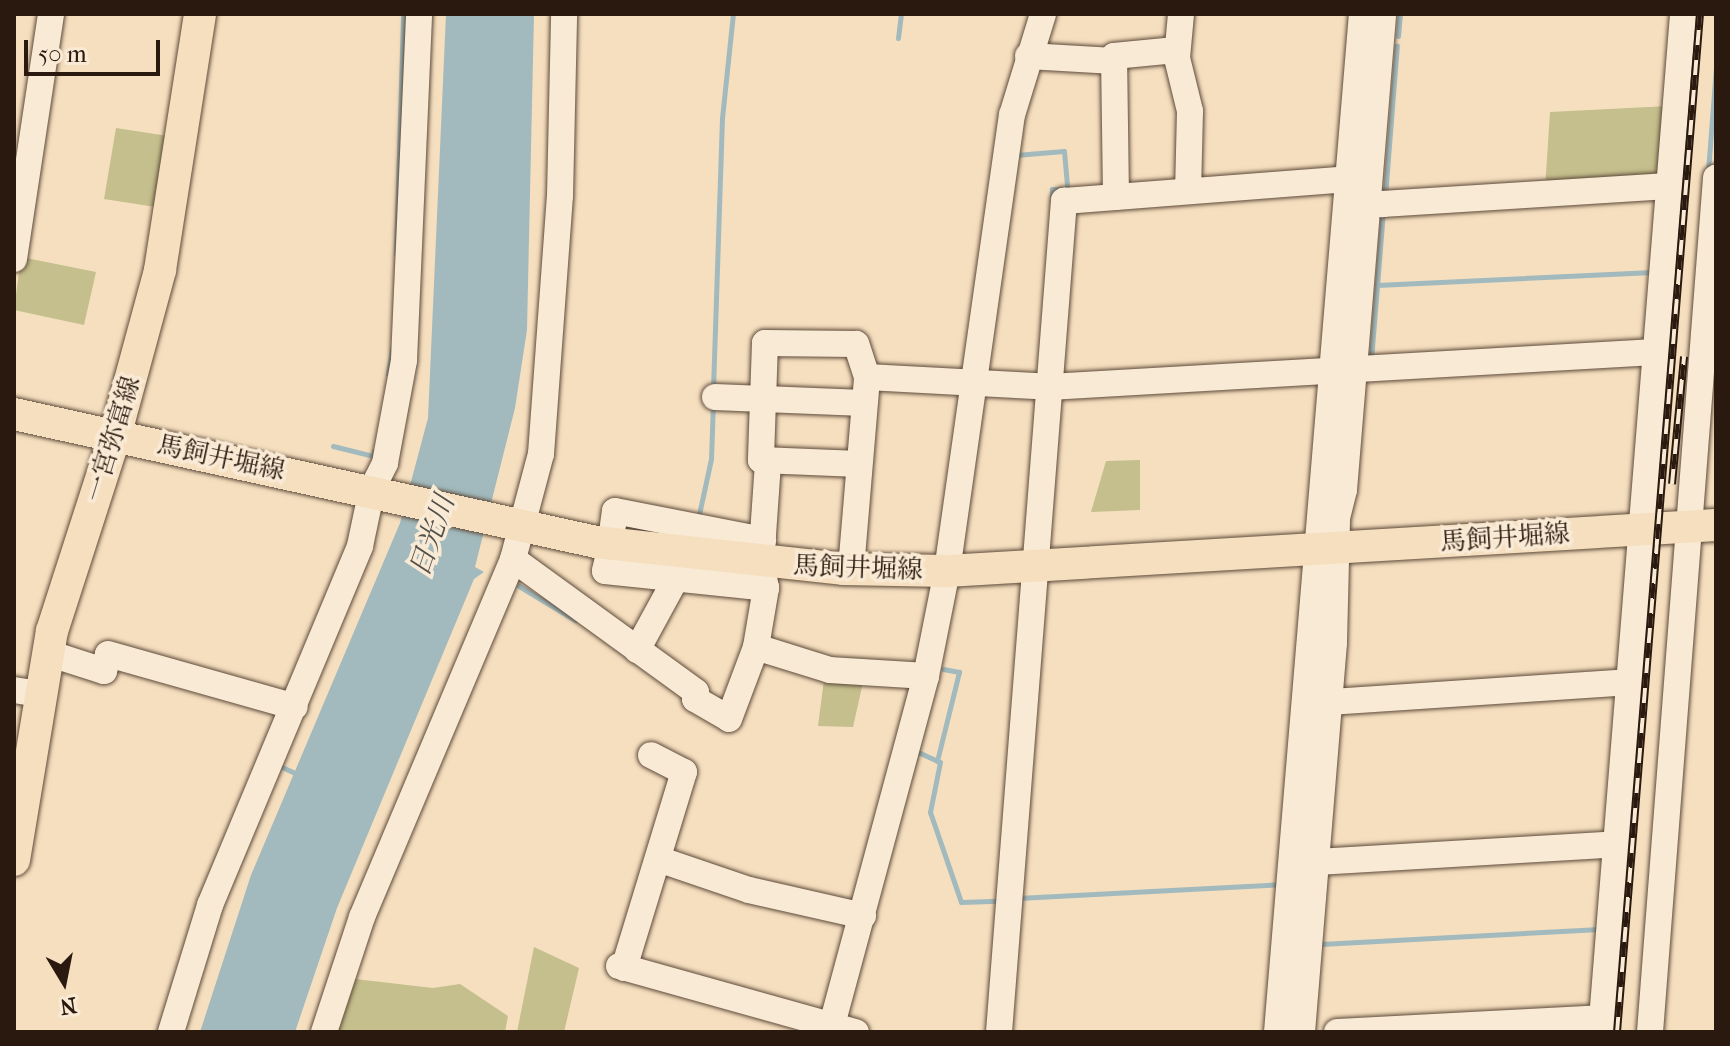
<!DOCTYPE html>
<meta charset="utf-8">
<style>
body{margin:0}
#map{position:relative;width:1730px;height:1046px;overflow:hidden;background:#f6dfbf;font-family:"IM FELL French Canon","Noto Serif JP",serif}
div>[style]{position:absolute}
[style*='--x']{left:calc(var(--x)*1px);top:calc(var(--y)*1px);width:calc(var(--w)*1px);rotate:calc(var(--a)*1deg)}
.green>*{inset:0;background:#c4bf8c}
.water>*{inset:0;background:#a2babd}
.stream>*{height:5px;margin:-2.5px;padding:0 2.5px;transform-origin:2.5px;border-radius:2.5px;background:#a2babd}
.roads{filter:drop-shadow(0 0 2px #5d4a3a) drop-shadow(0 0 2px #5d4a3a)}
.minor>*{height:26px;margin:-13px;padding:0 13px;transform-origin:13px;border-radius:13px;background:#f9ead5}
.major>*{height:32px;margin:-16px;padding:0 16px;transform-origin:16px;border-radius:16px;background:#f6dfbf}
.rail>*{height:8px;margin-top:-4px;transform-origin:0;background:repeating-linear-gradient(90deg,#f9ead5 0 15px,#2a190e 0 30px);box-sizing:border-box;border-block:2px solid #2a190e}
span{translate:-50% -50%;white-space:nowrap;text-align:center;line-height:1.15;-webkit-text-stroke:7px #f9ead5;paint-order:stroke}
.street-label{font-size:26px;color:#2a190e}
.water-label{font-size:28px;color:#54514b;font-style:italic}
.frame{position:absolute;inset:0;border:16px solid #2a190e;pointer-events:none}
.north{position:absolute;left:24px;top:942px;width:80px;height:80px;-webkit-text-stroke:6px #f9ead5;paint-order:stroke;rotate:170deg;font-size:22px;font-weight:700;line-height:32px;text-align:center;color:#2a190e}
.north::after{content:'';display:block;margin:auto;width:28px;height:36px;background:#2a190e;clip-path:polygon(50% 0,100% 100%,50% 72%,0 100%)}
.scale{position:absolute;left:24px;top:40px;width:136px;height:36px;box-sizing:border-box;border:4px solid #2a190e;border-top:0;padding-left:10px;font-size:24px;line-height:28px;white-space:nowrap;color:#2a190e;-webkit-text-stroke:6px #f9ead5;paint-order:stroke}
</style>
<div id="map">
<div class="green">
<div style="clip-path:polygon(1668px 106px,1663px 174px,1545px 189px,1550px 112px)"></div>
<div style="clip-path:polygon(116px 128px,168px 136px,156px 207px,104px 199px)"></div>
<div style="clip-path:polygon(21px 257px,96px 272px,84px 325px,14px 310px)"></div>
<div style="clip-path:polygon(1140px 460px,1140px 510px,1091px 512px,1106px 461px)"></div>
<div style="clip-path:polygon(825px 672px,864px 678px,853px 727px,818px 726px)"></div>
<div style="clip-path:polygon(534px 947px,579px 968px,564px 1032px,517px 1032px)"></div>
<div style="clip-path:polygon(355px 979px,433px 988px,460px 984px,508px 1016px,505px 1032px,330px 1032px)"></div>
</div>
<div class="water">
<div style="clip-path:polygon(446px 14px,534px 14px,527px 330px,515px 408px,475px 567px,484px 572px,474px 579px,337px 908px,295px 1032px,200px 1032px,251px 875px,400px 523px,428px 418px)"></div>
</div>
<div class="stream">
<div style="--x:1398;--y:36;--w:22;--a:-85"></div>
<div style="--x:898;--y:38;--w:24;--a:-83"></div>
<div style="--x:1015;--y:155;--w:49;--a:-4.7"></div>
<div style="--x:1064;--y:151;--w:38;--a:85"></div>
<div style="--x:1067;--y:189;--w:15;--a:180"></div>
<div style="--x:1052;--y:189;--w:13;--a:90"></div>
<div style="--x:1708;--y:171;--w:103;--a:-85.6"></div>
<div style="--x:1385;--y:196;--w:151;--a:-85.5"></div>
<div style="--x:396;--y:254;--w:240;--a:-88.3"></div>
<div style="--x:1377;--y:285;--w:276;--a:-2.7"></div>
<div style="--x:1371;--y:360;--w:149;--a:-85.4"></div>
<div style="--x:388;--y:374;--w:26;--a:-81"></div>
<div style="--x:713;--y:389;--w:271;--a:-88.1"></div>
<div style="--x:722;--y:118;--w:105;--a:-84"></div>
<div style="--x:333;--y:446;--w:41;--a:14"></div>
<div style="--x:373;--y:456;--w:5;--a:-79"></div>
<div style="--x:698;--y:519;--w:61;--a:-77.8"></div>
<div style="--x:711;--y:459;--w:56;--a:-88"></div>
<div style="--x:519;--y:586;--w:66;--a:31.3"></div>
<div style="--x:916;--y:751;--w:26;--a:25"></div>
<div style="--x:940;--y:762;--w:51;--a:101.3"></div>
<div style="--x:930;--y:812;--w:95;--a:71"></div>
<div style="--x:961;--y:902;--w:37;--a:-2"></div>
<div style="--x:998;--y:901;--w:4;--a:90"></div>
<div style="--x:937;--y:761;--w:92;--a:-76.1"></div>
<div style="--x:959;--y:672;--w:16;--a:-169"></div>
<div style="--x:282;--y:767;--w:19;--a:25"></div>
<div style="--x:1018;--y:898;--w:264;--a:-3"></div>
<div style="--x:1321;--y:944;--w:279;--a:-3.1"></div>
</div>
<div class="roads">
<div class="minor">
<div style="--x:1181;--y:14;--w:44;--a:95.2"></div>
<div style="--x:1177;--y:58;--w:55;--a:76.2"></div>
<div style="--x:1190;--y:111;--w:80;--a:91.4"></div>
<div style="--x:1028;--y:56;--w:86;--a:3.3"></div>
<div style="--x:1116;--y:197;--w:141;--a:-90.8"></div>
<div style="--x:1114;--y:56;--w:62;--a:-5.5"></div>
<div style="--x:1353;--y:198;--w:30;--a:12"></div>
<div style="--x:1382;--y:204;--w:287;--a:-3.6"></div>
<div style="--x:14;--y:259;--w:248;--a:-81.4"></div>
<div style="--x:867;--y:377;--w:182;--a:3.1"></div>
<div style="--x:1049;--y:387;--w:607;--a:-3.31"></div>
<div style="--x:715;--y:397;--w:148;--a:2.3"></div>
<div style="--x:613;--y:525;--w:14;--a:-82"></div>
<div style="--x:615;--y:511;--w:151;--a:11.1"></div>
<div style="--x:513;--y:559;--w:226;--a:36"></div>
<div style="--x:696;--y:692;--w:7;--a:98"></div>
<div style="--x:695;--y:699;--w:39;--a:30"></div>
<div style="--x:729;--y:719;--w:77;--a:-69.4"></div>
<div style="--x:756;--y:647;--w:60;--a:-80.4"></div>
<div style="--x:766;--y:588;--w:25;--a:-101"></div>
<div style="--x:761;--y:563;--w:100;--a:-86"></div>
<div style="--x:607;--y:562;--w:9;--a:103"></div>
<div style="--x:605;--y:571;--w:162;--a:6"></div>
<div style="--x:851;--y:569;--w:193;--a:-85.2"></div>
<div style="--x:867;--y:377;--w:35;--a:-108"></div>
<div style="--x:856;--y:344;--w:91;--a:-179.4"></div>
<div style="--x:765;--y:343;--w:117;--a:92"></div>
<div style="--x:761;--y:460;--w:98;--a:2.3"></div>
<div style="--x:756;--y:647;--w:77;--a:17.3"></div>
<div style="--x:830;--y:670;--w:96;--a:3.6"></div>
<div style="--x:637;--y:650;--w:77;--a:-61.4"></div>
<div style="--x:48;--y:653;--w:59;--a:17.8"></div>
<div style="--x:104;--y:671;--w:17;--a:-77"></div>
<div style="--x:108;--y:654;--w:194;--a:15.8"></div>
<div style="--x:14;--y:690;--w:26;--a:9"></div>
<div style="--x:1330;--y:702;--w:300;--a:-3.8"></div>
<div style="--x:658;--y:859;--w:96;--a:18.8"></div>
<div style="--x:749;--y:890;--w:117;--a:12.8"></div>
<div style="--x:1317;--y:862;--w:300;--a:-3.4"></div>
<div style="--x:619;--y:966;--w:246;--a:15.6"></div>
<div style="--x:624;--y:968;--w:205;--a:-73"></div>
<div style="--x:684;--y:772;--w:37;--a:-153"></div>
<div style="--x:171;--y:1032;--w:133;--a:-72.9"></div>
<div style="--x:210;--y:905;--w:389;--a:-67.3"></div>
<div style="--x:360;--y:546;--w:58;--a:-78.1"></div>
<div style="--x:372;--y:489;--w:29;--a:-63"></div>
<div style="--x:385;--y:463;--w:105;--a:-79.5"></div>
<div style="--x:404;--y:360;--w:346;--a:-87.5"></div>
<div style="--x:324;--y:1032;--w:121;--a:-71.7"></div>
<div style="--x:362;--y:917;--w:389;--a:-67.1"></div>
<div style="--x:513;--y:559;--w:109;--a:-75.1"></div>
<div style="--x:541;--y:454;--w:259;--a:-85.8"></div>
<div style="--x:560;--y:196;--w:182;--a:-88.7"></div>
<div style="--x:830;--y:1032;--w:369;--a:-74.9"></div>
<div style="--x:926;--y:676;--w:107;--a:-78.7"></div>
<div style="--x:947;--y:571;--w:461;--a:-81.9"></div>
<div style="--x:1012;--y:115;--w:106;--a:-72.9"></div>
<div style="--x:999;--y:1032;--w:834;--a:-85.53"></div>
<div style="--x:1064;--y:201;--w:285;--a:-4.4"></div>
<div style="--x:1277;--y:1032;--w:1022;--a:-85.23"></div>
<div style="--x:1302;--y:1032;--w:390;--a:-85.3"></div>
<div style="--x:1334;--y:643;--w:125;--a:-88.6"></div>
<div style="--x:1337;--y:518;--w:29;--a:-76"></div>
<div style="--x:1344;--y:490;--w:478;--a:-85.3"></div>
<div style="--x:1337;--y:1032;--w:265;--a:-3"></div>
<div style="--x:1601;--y:1032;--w:1021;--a:-85.39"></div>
<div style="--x:1650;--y:1032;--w:857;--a:-85.58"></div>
</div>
<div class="major">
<div style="--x:14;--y:414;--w:596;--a:12.4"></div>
<div style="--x:596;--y:542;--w:248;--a:6.2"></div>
<div style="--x:843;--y:569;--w:104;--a:1.1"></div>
<div style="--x:947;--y:571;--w:770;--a:-3.42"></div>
<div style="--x:14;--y:860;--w:232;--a:-80.6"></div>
<div style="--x:52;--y:631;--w:205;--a:-72.1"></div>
<div style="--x:115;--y:436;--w:172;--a:-74.8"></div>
<div style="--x:160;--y:270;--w:259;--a:-81.1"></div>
</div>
</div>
<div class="rail">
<div style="--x:1672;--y:484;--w:128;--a:-84.6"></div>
<div style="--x:1617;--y:1032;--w:1021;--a:-85.34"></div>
</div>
<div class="street-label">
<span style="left:113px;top:439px;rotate:-73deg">一宮弥富線</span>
<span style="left:221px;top:458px;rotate:12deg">馬飼井堀線</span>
<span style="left:1505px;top:538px;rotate:-4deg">馬飼井堀線</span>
<span style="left:858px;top:568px;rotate:2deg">馬飼井堀線</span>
</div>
<div class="water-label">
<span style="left:432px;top:536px;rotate:-71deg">日光川</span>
</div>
<div class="frame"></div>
<div class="north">N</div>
<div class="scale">50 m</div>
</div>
